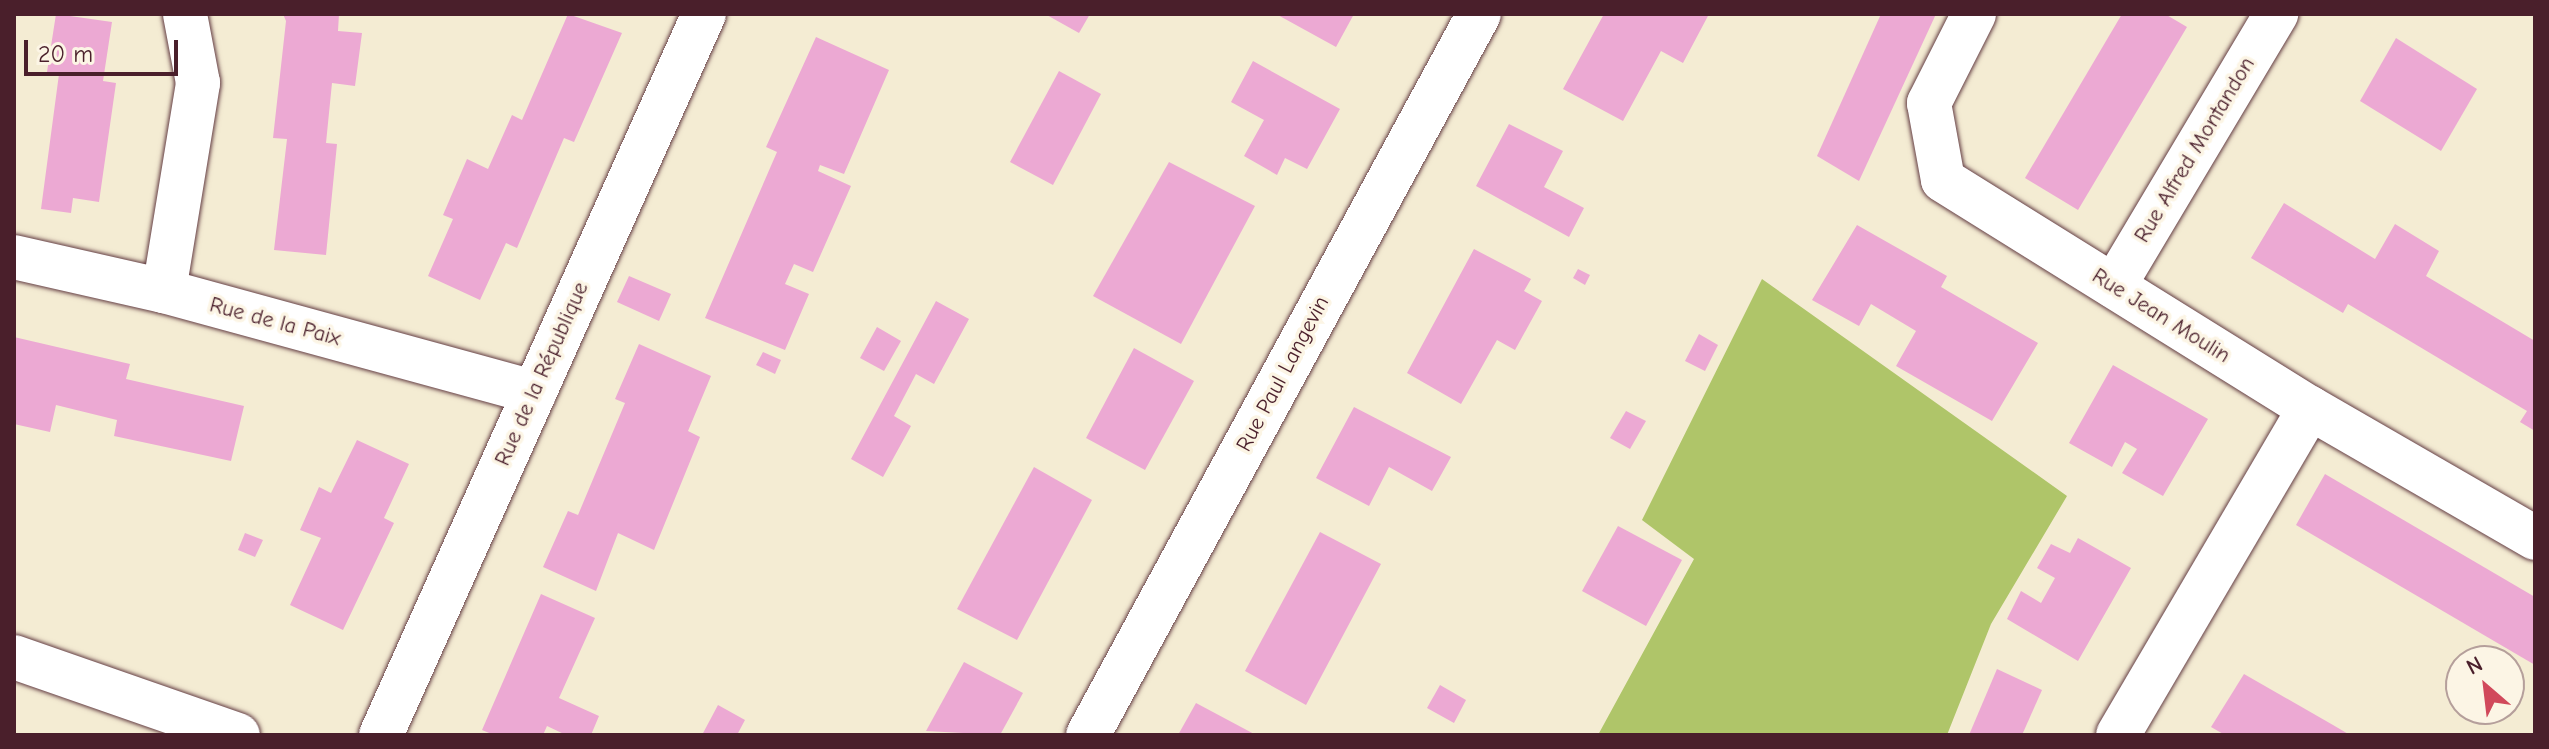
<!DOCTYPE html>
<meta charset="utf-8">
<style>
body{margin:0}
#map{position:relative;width:2549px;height:749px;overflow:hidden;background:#f4ecd3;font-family:"Comic Neue",sans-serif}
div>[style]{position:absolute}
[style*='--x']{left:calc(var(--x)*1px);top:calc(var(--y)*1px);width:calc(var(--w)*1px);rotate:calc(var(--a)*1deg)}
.green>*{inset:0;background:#afc569}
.building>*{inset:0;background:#eca9d3}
.roads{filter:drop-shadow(0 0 2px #643e44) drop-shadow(0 0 2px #643e44)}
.street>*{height:44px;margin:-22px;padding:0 22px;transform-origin:22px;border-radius:22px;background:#fff}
.secondary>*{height:44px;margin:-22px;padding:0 22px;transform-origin:22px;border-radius:22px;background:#fff}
span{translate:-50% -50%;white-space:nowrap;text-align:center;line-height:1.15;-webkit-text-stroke:7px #fcf5e5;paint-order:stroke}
.street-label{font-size:22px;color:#4a1f2b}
.frame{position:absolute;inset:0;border:16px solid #4a1f2b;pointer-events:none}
.north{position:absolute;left:2445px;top:645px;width:80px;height:80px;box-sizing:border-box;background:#fcf5e5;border:2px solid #b59f9b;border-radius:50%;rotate:332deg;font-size:22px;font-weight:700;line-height:32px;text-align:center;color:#4a1f2b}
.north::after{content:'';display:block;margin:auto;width:28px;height:36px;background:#d1495b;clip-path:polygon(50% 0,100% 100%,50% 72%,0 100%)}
.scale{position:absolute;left:24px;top:40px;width:154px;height:36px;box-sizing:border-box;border:4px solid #4a1f2b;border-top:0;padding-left:10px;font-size:24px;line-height:28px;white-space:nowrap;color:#4a1f2b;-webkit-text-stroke:6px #fcf5e5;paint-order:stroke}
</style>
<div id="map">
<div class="green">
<div style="clip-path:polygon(1762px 279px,2067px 496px,1991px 624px,1947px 735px,1598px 735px,1694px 559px,1642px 520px)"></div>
</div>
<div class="building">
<div style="clip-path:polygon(56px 14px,112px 22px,103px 81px,116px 83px,99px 202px,73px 198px,71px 213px,41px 209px,59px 74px,47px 72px)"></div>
<div style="clip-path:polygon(283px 14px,339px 14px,338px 31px,362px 33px,355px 86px,332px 83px,326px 143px,337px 144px,326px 255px,274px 250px,287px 139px,273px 138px,286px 21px)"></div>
<div style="clip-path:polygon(568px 14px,622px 33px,574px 142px,564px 138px,517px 248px,506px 243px,480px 300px,428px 276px,453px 219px,443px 215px,467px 159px,488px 169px,512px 115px,522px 120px)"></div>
<div style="clip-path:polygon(1045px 14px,1090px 14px,1079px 33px)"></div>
<div style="clip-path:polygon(1276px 14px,1354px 14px,1336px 47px)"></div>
<div style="clip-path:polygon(1604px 14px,1709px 14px,1683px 63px,1661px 51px,1623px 121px,1563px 89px)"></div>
<div style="clip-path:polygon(1881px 14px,1936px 14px,1859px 181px,1817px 156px)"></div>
<div style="clip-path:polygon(2122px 14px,2165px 14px,2187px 27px,2078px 210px,2025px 178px)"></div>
<div style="clip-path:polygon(816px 37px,889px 70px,844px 174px,820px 165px,818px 171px,851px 186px,813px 272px,794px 264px,785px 284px,809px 294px,785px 350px,705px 318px,777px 152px,766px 147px)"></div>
<div style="clip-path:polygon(2396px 38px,2477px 89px,2441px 151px,2360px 101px)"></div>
<div style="clip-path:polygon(1253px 61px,1340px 109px,1307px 169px,1285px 158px,1277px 175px,1244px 156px,1264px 120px,1231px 102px)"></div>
<div style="clip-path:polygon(1059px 71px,1101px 94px,1053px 185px,1010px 162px)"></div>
<div style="clip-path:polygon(1509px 124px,1563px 151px,1544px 187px,1584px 208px,1569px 237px,1476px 186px)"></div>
<div style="clip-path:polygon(1169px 162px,1255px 206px,1181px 344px,1093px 296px)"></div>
<div style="clip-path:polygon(2284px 203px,2375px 259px,2395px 224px,2439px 251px,2426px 276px,2535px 341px,2535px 431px,2520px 422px,2527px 411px,2348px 304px,2343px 313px,2251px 258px)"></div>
<div style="clip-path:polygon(1857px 225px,1947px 276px,1941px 287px,2038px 343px,1992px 421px,1896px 366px,1916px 331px,1871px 304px,1859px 326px,1812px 300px)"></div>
<div style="clip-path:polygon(1474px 249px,1531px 279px,1524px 291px,1542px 301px,1515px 350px,1497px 340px,1461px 404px,1407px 373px)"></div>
<div style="clip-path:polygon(1578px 269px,1590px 275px,1585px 285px,1573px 278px)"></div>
<div style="clip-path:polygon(629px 276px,671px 294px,659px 321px,617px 302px)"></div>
<div style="clip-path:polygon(936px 301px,969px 319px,934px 384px,916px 374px,894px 416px,911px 426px,883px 477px,851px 459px)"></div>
<div style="clip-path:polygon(877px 327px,901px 341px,884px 371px,860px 358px)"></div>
<div style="clip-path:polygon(1699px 334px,1718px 345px,1705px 371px,1685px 361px)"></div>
<div style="clip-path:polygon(14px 337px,130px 364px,126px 379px,244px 406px,231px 461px,114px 436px,117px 420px,56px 405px,50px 432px,14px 424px)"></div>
<div style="clip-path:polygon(639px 344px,711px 376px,688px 431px,700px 437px,654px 550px,618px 533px,596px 591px,543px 567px,568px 511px,578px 515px,625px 403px,615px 399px)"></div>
<div style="clip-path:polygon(1134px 348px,1194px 381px,1145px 470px,1086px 438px)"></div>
<div style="clip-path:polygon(763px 352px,781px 360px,775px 374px,756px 365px)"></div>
<div style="clip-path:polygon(2113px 365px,2208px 419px,2163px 496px,2122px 473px,2137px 449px,2125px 442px,2112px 467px,2069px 443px)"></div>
<div style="clip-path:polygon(1354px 407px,1451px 457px,1432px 491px,1389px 467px,1369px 506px,1316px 478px)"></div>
<div style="clip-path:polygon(1626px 411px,1646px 421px,1630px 449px,1610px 438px)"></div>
<div style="clip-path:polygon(357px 440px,409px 464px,384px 518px,394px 523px,343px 630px,290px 605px,321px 538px,300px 530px,319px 487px,331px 493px)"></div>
<div style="clip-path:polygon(1034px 467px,1092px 500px,1017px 640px,957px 609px)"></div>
<div style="clip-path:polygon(2325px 474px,2535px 597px,2535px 665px,2296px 525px)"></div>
<div style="clip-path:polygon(1618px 526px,1682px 560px,1646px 626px,1582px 591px)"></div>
<div style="clip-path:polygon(1320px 532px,1381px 564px,1306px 705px,1245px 671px)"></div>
<div style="clip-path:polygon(245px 533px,263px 540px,255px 557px,238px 550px)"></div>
<div style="clip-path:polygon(2078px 538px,2131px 568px,2078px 661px,2007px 619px,2021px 591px,2041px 603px,2055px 578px,2037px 568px,2051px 544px,2070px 553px)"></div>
<div style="clip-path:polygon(541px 594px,595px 618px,559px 698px,599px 716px,591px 735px,566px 735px,547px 726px,543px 735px,494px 735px,482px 730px)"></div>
<div style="clip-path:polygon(964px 662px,1023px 693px,1000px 735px,926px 731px)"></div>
<div style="clip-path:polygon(1997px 669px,2042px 690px,2022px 735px,1969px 735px)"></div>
<div style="clip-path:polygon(2244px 674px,2333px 725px,2350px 735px,2225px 735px,2211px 727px)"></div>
<div style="clip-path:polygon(1440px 685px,1466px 700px,1454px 723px,1427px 708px)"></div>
<div style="clip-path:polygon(1196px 703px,1256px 735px,1178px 735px)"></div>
<div style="clip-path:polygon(718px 705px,745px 720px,737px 735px,702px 735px)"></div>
</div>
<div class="roads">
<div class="street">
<div style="--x:1974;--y:14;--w:100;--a:116.8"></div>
<div style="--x:1929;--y:103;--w:78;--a:79.7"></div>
<div style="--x:1943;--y:180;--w:432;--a:31.9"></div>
<div style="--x:2310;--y:408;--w:260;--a:30"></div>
<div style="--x:14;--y:257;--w:154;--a:12.8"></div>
<div style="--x:164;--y:291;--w:384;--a:15.3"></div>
<div style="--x:2114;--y:286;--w:317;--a:-59.2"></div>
<div style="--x:164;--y:291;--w:211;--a:-80.7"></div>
<div style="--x:198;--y:83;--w:70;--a:-100.7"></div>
<div style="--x:381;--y:735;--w:790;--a:-65.87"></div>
<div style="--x:1088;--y:735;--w:820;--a:-61.53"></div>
<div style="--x:2118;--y:735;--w:379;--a:-59.6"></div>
</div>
<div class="secondary">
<div style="--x:14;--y:657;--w:237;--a:19.2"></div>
</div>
</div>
<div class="street-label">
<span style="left:2195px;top:150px;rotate:-59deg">Rue Alfred Montandon</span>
<span style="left:2161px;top:316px;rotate:32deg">Rue Jean Moulin</span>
<span style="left:275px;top:322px;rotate:15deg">Rue de la Paix</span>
<span style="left:542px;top:374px;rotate:-66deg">Rue de la République</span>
<span style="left:1283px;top:374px;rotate:-62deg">Rue Paul Langevin</span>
</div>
<div class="frame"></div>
<div class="north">N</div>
<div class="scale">20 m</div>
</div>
